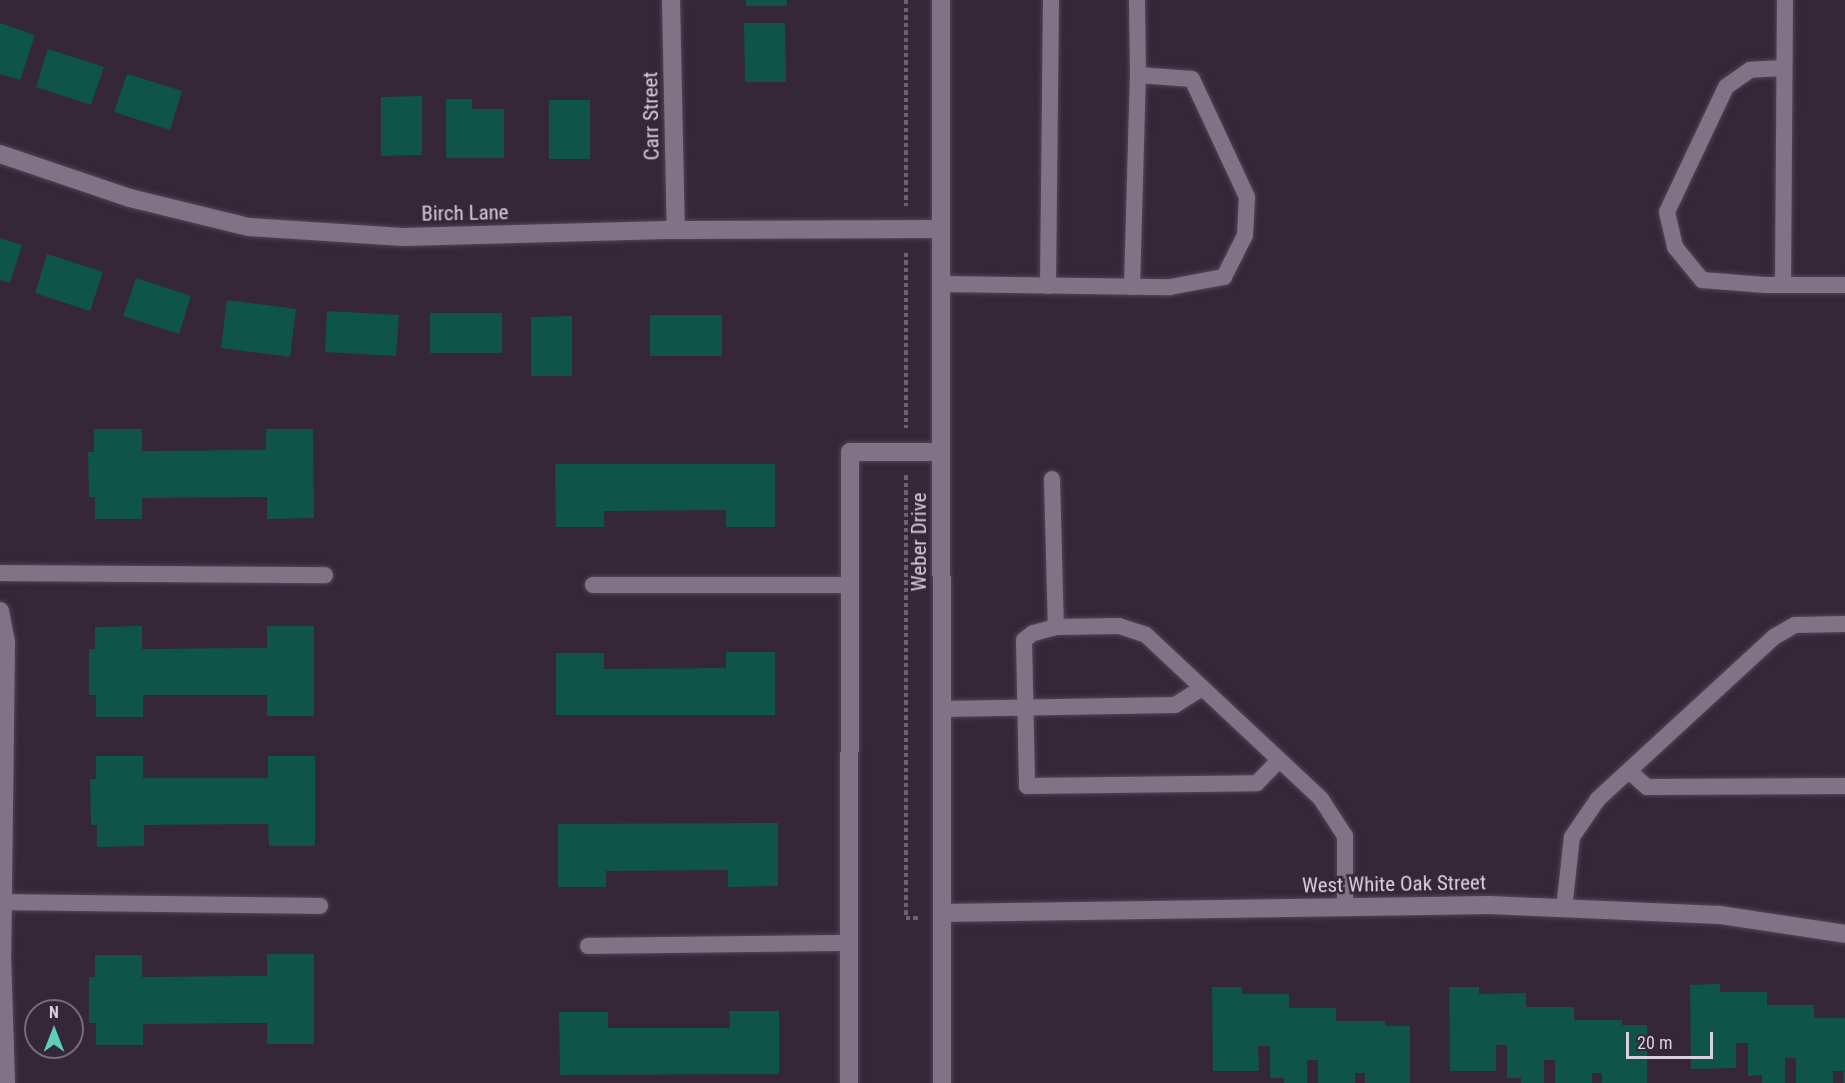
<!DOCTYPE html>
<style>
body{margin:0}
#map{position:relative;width:1845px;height:1083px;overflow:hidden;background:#352738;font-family:"Roboto Condensed",sans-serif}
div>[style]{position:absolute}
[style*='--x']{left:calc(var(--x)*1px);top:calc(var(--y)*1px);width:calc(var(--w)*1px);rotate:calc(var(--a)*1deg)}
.building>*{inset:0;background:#0e5449}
.path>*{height:4px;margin-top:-2px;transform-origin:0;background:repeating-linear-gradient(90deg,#6d6170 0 4.5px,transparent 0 7.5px)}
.roads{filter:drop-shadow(0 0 2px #514554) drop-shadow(0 0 2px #514554)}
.service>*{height:16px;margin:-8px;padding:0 8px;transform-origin:8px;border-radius:8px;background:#827286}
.minor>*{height:18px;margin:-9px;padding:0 9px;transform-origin:9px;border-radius:9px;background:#827286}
.tertiary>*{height:18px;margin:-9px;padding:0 9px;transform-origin:9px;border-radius:9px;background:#827286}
span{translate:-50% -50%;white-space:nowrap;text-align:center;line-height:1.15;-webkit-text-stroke:5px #352738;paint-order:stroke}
.street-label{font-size:21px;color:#d9d0db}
.north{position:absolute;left:24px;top:999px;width:60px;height:60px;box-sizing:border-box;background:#352738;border:2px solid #776b79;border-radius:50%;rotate:0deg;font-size:16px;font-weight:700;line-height:24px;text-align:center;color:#d9d0db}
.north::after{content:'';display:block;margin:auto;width:21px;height:27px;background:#5dceb9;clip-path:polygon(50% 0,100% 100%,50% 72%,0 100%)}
.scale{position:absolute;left:1626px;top:1032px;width:87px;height:27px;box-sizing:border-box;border:3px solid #d9d0db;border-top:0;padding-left:8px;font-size:18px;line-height:21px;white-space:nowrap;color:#d9d0db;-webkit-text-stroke:4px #352738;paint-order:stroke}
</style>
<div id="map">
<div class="building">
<div style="clip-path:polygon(746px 0,787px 0,787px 6px,746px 6px)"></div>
<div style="clip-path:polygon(0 23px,35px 35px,20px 80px,0 74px)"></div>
<div style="clip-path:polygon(744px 23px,785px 23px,786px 82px,745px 82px)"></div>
<div style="clip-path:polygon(48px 49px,104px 67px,91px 105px,36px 87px)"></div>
<div style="clip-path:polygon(127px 74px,182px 91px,170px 130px,114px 112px)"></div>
<div style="clip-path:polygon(422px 96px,422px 155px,381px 156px,381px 97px)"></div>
<div style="clip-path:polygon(446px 99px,472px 99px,472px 109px,504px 109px,504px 158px,446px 158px)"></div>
<div style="clip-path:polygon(549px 100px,590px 100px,590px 159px,549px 159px)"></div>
<div style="clip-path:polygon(0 238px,22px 245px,10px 283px,0 280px)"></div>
<div style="clip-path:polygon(47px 254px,103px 272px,90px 311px,35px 293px)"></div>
<div style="clip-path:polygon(136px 278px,191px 296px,179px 334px,123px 316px)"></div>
<div style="clip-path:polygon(227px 300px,296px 309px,290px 357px,221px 348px)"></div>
<div style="clip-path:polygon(327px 311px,399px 315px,396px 356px,325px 352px)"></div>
<div style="clip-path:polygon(430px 313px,502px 313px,502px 353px,430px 353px)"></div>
<div style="clip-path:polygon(650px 315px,722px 315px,722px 356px,650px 356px)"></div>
<div style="clip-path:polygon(572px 316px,572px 376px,531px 376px,531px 317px)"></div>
<div style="clip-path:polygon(94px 429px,142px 429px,142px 451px,266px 450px,266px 429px,313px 429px,314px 518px,267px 519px,267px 497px,142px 498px,142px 519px,95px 519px,95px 497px,89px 497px,88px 452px,94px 452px)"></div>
<div style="clip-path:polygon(555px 464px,775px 464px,775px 527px,726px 527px,726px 510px,604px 511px,604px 527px,556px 527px)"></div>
<div style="clip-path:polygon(142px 626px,142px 649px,267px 648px,267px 626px,314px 626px,314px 716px,267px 716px,267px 695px,143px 695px,143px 717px,96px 717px,96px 695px,89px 695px,89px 649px,95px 649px,95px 627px)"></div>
<div style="clip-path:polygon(726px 652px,775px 652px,775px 715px,556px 715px,556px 653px,604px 653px,604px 669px,726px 668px)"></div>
<div style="clip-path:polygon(96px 756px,143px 756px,143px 778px,268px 778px,268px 756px,315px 756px,315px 846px,269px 846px,268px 824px,144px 825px,144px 846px,97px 847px,97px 825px,91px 825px,90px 779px,96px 779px)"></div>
<div style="clip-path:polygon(778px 823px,778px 886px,728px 887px,728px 870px,606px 871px,606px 887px,558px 887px,558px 824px)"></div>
<div style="clip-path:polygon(267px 954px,314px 954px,314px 1044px,267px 1044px,267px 1023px,143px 1024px,143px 1045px,96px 1045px,96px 1023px,89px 1023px,89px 977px,95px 977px,95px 955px,142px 955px,142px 977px,267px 976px)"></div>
<div style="clip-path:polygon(1720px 984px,1720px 992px,1767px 992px,1767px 1005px,1814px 1005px,1814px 1018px,1845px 1018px,1845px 1083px,1843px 1083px,1843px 1071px,1833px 1071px,1833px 1083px,1796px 1083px,1796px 1058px,1785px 1058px,1785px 1083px,1762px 1083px,1762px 1075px,1748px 1076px,1748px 1043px,1736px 1043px,1736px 1068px,1691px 1069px,1690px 985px)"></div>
<div style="clip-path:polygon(1212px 987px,1242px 987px,1242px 994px,1289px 994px,1289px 1008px,1336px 1008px,1336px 1021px,1385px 1021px,1385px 1026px,1410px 1026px,1410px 1083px,1365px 1083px,1365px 1073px,1355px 1073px,1355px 1083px,1318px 1083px,1318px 1060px,1307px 1060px,1307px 1083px,1284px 1083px,1284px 1078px,1270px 1078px,1270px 1046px,1258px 1046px,1259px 1071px,1213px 1071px)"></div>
<div style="clip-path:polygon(1449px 987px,1479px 987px,1479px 994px,1526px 993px,1526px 1007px,1574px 1007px,1574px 1020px,1622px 1020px,1622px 1025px,1647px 1025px,1647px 1083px,1602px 1083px,1602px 1073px,1592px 1073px,1592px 1083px,1555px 1083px,1555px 1060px,1544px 1060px,1544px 1083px,1521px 1083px,1521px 1078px,1507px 1078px,1507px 1045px,1496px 1045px,1496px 1071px,1450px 1071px)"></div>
<div style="clip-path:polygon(729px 1011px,779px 1011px,779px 1074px,560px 1075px,559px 1012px,608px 1012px,608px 1028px,730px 1028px)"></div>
</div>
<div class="path">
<div style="--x:906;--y:0;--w:206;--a:90"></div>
<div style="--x:906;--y:253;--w:175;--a:90"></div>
<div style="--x:906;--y:475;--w:443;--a:90"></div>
<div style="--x:906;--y:918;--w:14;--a:0"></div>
</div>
<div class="roads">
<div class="service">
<div style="--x:1784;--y:68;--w:34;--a:177"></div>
<div style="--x:1750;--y:70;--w:29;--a:145"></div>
<div style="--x:1726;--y:87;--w:138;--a:115.3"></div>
<div style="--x:1667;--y:212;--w:36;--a:77"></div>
<div style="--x:1675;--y:247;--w:43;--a:50.7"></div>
<div style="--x:1702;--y:280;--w:63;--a:4.5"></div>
<div style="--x:1765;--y:285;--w:80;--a:0"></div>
<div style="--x:941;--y:284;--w:229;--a:0.8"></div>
<div style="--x:1170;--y:287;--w:55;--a:-10.5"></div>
<div style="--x:1224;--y:277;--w:47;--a:-63.4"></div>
<div style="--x:1245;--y:235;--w:38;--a:-87"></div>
<div style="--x:1247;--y:197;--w:130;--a:-115"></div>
<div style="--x:1192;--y:79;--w:54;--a:-175.8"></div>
<div style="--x:1138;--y:75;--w:75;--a:-90.8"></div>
<div style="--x:1783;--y:284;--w:284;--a:-89.6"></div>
<div style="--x:1048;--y:286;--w:286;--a:-89.4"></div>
<div style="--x:1132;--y:287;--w:212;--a:-88.4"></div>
<div style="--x:1052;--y:479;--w:148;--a:88.5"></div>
<div style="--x:1056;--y:627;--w:63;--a:-0.9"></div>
<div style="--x:1119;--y:626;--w:28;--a:18"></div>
<div style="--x:1146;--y:635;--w:240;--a:43.1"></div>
<div style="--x:1321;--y:799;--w:44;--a:57"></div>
<div style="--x:1345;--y:836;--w:71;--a:90"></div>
<div style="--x:0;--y:573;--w:325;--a:0.4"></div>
<div style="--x:593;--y:585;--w:257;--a:0"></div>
<div style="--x:1056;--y:627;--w:24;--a:165"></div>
<div style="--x:1033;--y:633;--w:11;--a:142"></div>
<div style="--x:1024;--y:640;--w:146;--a:88.8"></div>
<div style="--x:1027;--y:786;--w:230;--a:-0.7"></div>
<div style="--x:1257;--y:783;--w:32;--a:-46"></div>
<div style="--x:942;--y:709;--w:233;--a:-1"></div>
<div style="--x:1175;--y:705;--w:32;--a:-32"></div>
<div style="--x:1629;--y:771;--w:24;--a:42"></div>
<div style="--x:1647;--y:787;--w:198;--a:-0.3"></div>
<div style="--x:3;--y:902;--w:317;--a:0.7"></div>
<div style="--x:1564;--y:909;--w:72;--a:-83.7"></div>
<div style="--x:1572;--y:837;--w:46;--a:-55.6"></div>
<div style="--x:1598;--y:799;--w:239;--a:-42.6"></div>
<div style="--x:1774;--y:637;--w:24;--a:-30"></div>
<div style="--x:1795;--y:625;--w:50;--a:-1.1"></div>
<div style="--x:588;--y:946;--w:262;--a:-0.7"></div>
</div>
<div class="minor">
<div style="--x:671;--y:0;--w:230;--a:88.8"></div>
<div style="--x:0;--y:154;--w:137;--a:18.7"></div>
<div style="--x:130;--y:198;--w:122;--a:13.7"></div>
<div style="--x:249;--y:227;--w:154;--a:3.7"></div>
<div style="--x:403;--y:237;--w:273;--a:-1.5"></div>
<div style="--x:676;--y:230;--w:265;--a:-0.2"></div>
<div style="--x:0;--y:611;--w:32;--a:79"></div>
<div style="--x:6;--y:642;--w:313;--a:90.7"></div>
<div style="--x:2;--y:955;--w:128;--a:88.2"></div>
<div style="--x:942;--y:913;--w:547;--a:-0.84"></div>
<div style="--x:1489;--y:905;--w:231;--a:2.5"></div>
<div style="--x:1720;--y:915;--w:126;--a:8.6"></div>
<div style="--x:849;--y:1083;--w:631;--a:-89.91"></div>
<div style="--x:850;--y:452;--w:91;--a:0"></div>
</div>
<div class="tertiary">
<div style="--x:941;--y:0;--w:1083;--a:89.95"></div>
</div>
</div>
<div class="street-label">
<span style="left:651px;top:116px;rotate:-91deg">Carr Street</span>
<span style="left:465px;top:213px;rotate:-1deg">Birch Lane</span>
<span style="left:919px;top:542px;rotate:-90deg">Weber Drive</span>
<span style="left:1394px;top:884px;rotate:-1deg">West White Oak Street</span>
</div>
<div class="north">N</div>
<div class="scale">20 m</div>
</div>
